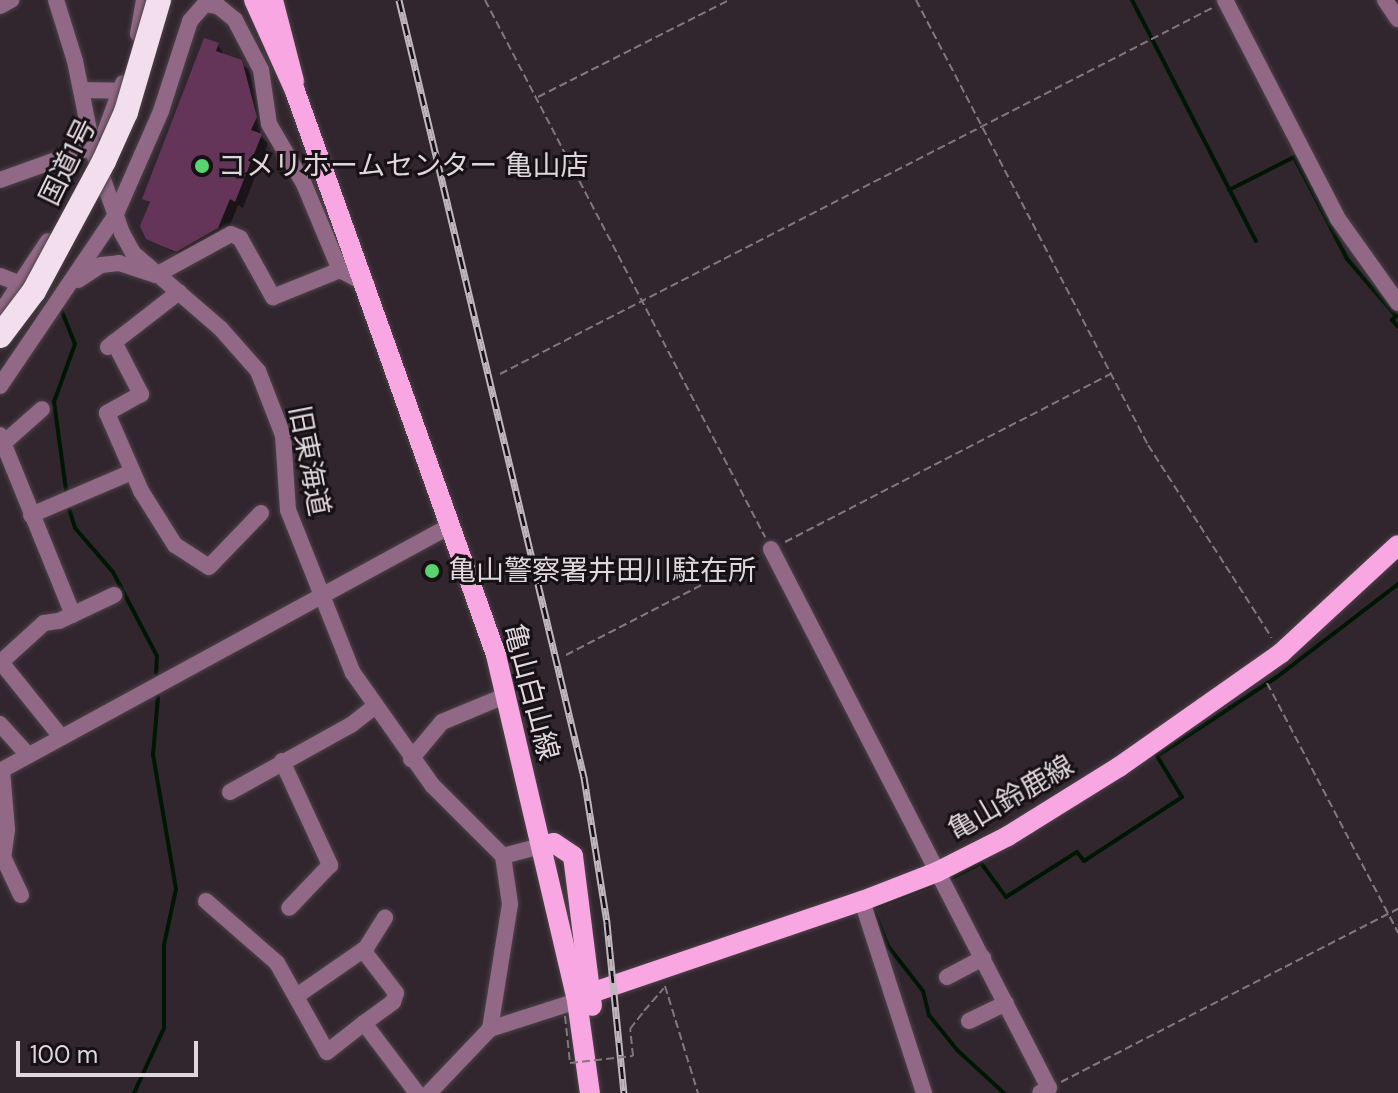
<!DOCTYPE html>
<meta charset="utf-8">
<style>
body{margin:0}
#map{position:relative;width:1398px;height:1093px;overflow:hidden;background:#32262e;font-family:"DM Sans","Noto Sans JP",sans-serif}
div>[style]{position:absolute}
[style*='--x']{left:calc(var(--x)*1px);top:calc(var(--y)*1px);width:calc(var(--w)*1px);rotate:calc(var(--a)*1deg)}
.shadow>*{inset:0;background:#0007}
.stream>*{height:4px;margin:-2px;padding:0 2px;transform-origin:2px;border-radius:2px;background:#001604}
.building>*{inset:0;background:#643558}
.path>*{height:2px;margin-top:-1px;transform-origin:0;background:repeating-linear-gradient(90deg,#81777e 0 8px,transparent 0 12px)}
.roads{filter:drop-shadow(0 0 2px #4e424a) drop-shadow(0 0 2px #4e424a)}
.minor>*{height:16px;margin:-8px;padding:0 8px;transform-origin:8px;border-radius:8px;background:#916986}
.major>*{height:20px;margin:-10px;padding:0 10px;transform-origin:10px;border-radius:10px;background:#f9a7e2}
.rail>*{height:7px;margin-top:-3.5px;transform-origin:0;background:repeating-linear-gradient(90deg,#161115 0 12px,#c0b7bd 0 24px);box-sizing:border-box;border-block:2px solid #c0b7bd}
.path-bridge>*{height:2px;margin-top:-1px;transform-origin:0;background:repeating-linear-gradient(90deg,#81777e 0 8px,transparent 0 12px)}
.bridges{filter:drop-shadow(0 0 2px #4e424a) drop-shadow(0 0 2px #4e424a)}
.highway-bridge>*{height:24px;margin:-12px;padding:0 12px;transform-origin:12px;border-radius:12px;background:#f2deec}
.dots>*{width:22px;height:22px;translate:-50% -50%;box-sizing:border-box;border:4px solid #161115;border-radius:50%}
span{translate:-50% -50%;white-space:nowrap;text-align:center;line-height:1.15;-webkit-text-stroke:6px #161115;paint-order:stroke}
.street-label{font-size:28px;color:#dfd7dc}
.poi-label{font-size:28px;color:#dfd7dc}
.left{translate:0 -50%;text-align:left}
.scale{position:absolute;left:16px;top:1041px;width:182px;height:36px;box-sizing:border-box;border:4px solid #dfd7dc;border-top:0;padding-left:10px;font-size:24px;line-height:28px;white-space:nowrap;color:#dfd7dc;-webkit-text-stroke:6px #161115;paint-order:stroke}
</style>
<div id="map">
<div class="shadow">
<div style="clip-path:polygon(218px 45px,224px 55px,249px 69px,263px 125px,259px 135px,268px 143px,243px 208px,238px 205px,226px 236px,185px 258px,148px 238px,151px 205px,145px 198px)"></div>
</div>
<div class="stream">
<div style="--x:1132;--y:0;--w:271;--a:62.8"></div>
<div style="--x:1229;--y:190;--w:73;--a:-26.9"></div>
<div style="--x:1294;--y:157;--w:115;--a:62.5"></div>
<div style="--x:1347;--y:259;--w:75;--a:49.3"></div>
<div style="--x:1396;--y:316;--w:6;--a:135"></div>
<div style="--x:1392;--y:320;--w:9;--a:49"></div>
<div style="--x:60;--y:307;--w:40;--a:68"></div>
<div style="--x:75;--y:344;--w:62;--a:109.9"></div>
<div style="--x:54;--y:402;--w:96;--a:82.2"></div>
<div style="--x:68;--y:505;--w:24;--a:73"></div>
<div style="--x:75;--y:528;--w:58;--a:49.2"></div>
<div style="--x:113;--y:572;--w:95;--a:62.4"></div>
<div style="--x:157;--y:656;--w:17;--a:93"></div>
<div style="--x:948;--y:880;--w:37;--a:-27"></div>
<div style="--x:981;--y:863;--w:42;--a:53.7"></div>
<div style="--x:1006;--y:897;--w:84;--a:-32.4"></div>
<div style="--x:1077;--y:852;--w:11;--a:52"></div>
<div style="--x:1084;--y:861;--w:117;--a:-33.1"></div>
<div style="--x:1182;--y:797;--w:48;--a:-121.4"></div>
<div style="--x:1157;--y:756;--w:144;--a:-33.4"></div>
<div style="--x:1277;--y:677;--w:153;--a:-37.5"></div>
<div style="--x:937;--y:883;--w:69;--a:158.7"></div>
<div style="--x:873;--y:908;--w:41;--a:68.5"></div>
<div style="--x:888;--y:946;--w:57;--a:52.1"></div>
<div style="--x:923;--y:991;--w:25;--a:76"></div>
<div style="--x:929;--y:1015;--w:45;--a:51.3"></div>
<div style="--x:957;--y:1050;--w:64;--a:42.5"></div>
<div style="--x:134;--y:1093;--w:72;--a:-65.2"></div>
<div style="--x:164;--y:1028;--w:83;--a:-90"></div>
<div style="--x:164;--y:945;--w:57;--a:-77.9"></div>
<div style="--x:176;--y:889;--w:136;--a:-99.7"></div>
<div style="--x:153;--y:755;--w:58;--a:-85.1"></div>
</div>
<div class="building">
<div style="clip-path:polygon(204px 38px,219px 43px,216px 51px,242px 60px,257px 117px,251px 130px,262px 134px,235px 202px,230px 199px,218px 228px,176px 252px,146px 239px,140px 226px,150px 202px,142px 199px)"></div>
</div>
<div class="path">
<div style="--x:485;--y:0;--w:606;--a:62.46"></div>
<div style="--x:916;--y:0;--w:502;--a:62.46"></div>
<div style="--x:1148;--y:445;--w:229;--a:57.3"></div>
<div style="--x:538;--y:97;--w:214;--a:-26.9"></div>
<div style="--x:500;--y:374;--w:803;--a:-27.2"></div>
<div style="--x:785;--y:542;--w:366;--a:-27.3"></div>
<div style="--x:566;--y:655;--w:216;--a:-27.3"></div>
<div style="--x:1267;--y:683;--w:282;--a:62.3"></div>
<div style="--x:665;--y:986;--w:112;--a:72.9"></div>
<div style="--x:644;--y:1011;--w:30;--a:-49"></div>
<div style="--x:1061;--y:1082;--w:379;--a:-27.2"></div>
</div>
<div class="roads">
<div class="minor">
<div style="--x:56;--y:0;--w:64;--a:72.7"></div>
<div style="--x:75;--y:61;--w:95;--a:78.5"></div>
<div style="--x:94;--y:154;--w:84;--a:70.5"></div>
<div style="--x:122;--y:233;--w:23;--a:61"></div>
<div style="--x:133;--y:253;--w:116;--a:40.8"></div>
<div style="--x:221;--y:329;--w:56;--a:48.6"></div>
<div style="--x:258;--y:371;--w:69;--a:68.7"></div>
<div style="--x:283;--y:435;--w:75;--a:86.2"></div>
<div style="--x:288;--y:510;--w:175;--a:68.3"></div>
<div style="--x:353;--y:673;--w:137;--a:54.8"></div>
<div style="--x:432;--y:785;--w:100;--a:45"></div>
<div style="--x:503;--y:856;--w:49;--a:81.7"></div>
<div style="--x:510;--y:904;--w:127;--a:99.1"></div>
<div style="--x:1225;--y:0;--w:246;--a:62.7"></div>
<div style="--x:1338;--y:219;--w:103;--a:54.5"></div>
<div style="--x:1385;--y:0;--w:23;--a:56"></div>
<div style="--x:0;--y:6;--w:13;--a:-29"></div>
<div style="--x:138;--y:34;--w:35;--a:-80"></div>
<div style="--x:81;--y:90;--w:39;--a:1"></div>
<div style="--x:105;--y:132;--w:52;--a:-69.8"></div>
<div style="--x:0;--y:180;--w:98;--a:-19.7"></div>
<div style="--x:0;--y:276;--w:25;--a:21"></div>
<div style="--x:78;--y:280;--w:27;--a:-33"></div>
<div style="--x:101;--y:265;--w:18;--a:-6"></div>
<div style="--x:119;--y:263;--w:39;--a:18"></div>
<div style="--x:156;--y:275;--w:85;--a:-28.7"></div>
<div style="--x:231;--y:234;--w:10;--a:24"></div>
<div style="--x:240;--y:238;--w:68;--a:60.8"></div>
<div style="--x:273;--y:297;--w:72;--a:-21.9"></div>
<div style="--x:0;--y:314;--w:87;--a:-56.7"></div>
<div style="--x:114;--y:342;--w:59;--a:62.6"></div>
<div style="--x:141;--y:394;--w:39;--a:151"></div>
<div style="--x:107;--y:413;--w:85;--a:66.4"></div>
<div style="--x:141;--y:491;--w:64;--a:57.8"></div>
<div style="--x:175;--y:545;--w:40;--a:32.9"></div>
<div style="--x:209;--y:567;--w:75;--a:-46.1"></div>
<div style="--x:108;--y:347;--w:90;--a:-37.8"></div>
<div style="--x:0;--y:386;--w:205;--a:-55.9"></div>
<div style="--x:115;--y:216;--w:115;--a:-66.3"></div>
<div style="--x:161;--y:111;--w:95;--a:-72.1"></div>
<div style="--x:190;--y:21;--w:23;--a:-49"></div>
<div style="--x:205;--y:4;--w:13;--a:9"></div>
<div style="--x:218;--y:6;--w:22;--a:39"></div>
<div style="--x:235;--y:20;--w:56;--a:62.5"></div>
<div style="--x:261;--y:70;--w:55;--a:81.6"></div>
<div style="--x:269;--y:124;--w:69;--a:59.7"></div>
<div style="--x:304;--y:184;--w:93;--a:67.3"></div>
<div style="--x:340;--y:270;--w:30;--a:28"></div>
<div style="--x:0;--y:435;--w:194;--a:67.9"></div>
<div style="--x:6;--y:441;--w:48;--a:-41.6"></div>
<div style="--x:31;--y:515;--w:110;--a:-23.1"></div>
<div style="--x:771;--y:549;--w:606;--a:62.72"></div>
<div style="--x:1049;--y:1088;--w:10;--a:151"></div>
<div style="--x:0;--y:661;--w:97;--a:51.2"></div>
<div style="--x:1;--y:662;--w:58;--a:-42.2"></div>
<div style="--x:44;--y:623;--w:15;--a:-8"></div>
<div style="--x:59;--y:621;--w:61;--a:-25.3"></div>
<div style="--x:0;--y:724;--w:42;--a:47.9"></div>
<div style="--x:411;--y:759;--w:48;--a:-50"></div>
<div style="--x:442;--y:722;--w:70;--a:-22.6"></div>
<div style="--x:282;--y:761;--w:115;--a:65.2"></div>
<div style="--x:330;--y:865;--w:59;--a:133.6"></div>
<div style="--x:2;--y:770;--w:60;--a:85.2"></div>
<div style="--x:7;--y:830;--w:27;--a:98"></div>
<div style="--x:3;--y:857;--w:42;--a:64.7"></div>
<div style="--x:0;--y:771;--w:512;--a:-28.57"></div>
<div style="--x:230;--y:792;--w:138;--a:-29"></div>
<div style="--x:351;--y:725;--w:29;--a:-38"></div>
<div style="--x:503;--y:856;--w:39;--a:-15"></div>
<div style="--x:206;--y:901;--w:94;--a:41.1"></div>
<div style="--x:277;--y:963;--w:102;--a:60.7"></div>
<div style="--x:327;--y:1052;--w:47;--a:-38.1"></div>
<div style="--x:364;--y:1023;--w:88;--a:52.9"></div>
<div style="--x:862;--y:901;--w:202;--a:72.1"></div>
<div style="--x:363;--y:950;--w:54;--a:52.5"></div>
<div style="--x:396;--y:993;--w:9;--a:108"></div>
<div style="--x:393;--y:1002;--w:36;--a:144"></div>
<div style="--x:947;--y:977;--w:41;--a:-27.8"></div>
<div style="--x:298;--y:995;--w:83;--a:-34.7"></div>
<div style="--x:366;--y:948;--w:36;--a:-58"></div>
<div style="--x:969;--y:1021;--w:41;--a:-25.9"></div>
<div style="--x:429;--y:1093;--w:88;--a:-46.4"></div>
<div style="--x:490;--y:1029;--w:91;--a:-17.8"></div>
</div>
<div class="major">
<div style="--x:254;--y:0;--w:100;--a:65.7"></div>
<div style="--x:295;--y:91;--w:599;--a:70.38"></div>
<div style="--x:496;--y:655;--w:355;--a:76.8"></div>
<div style="--x:577;--y:1001;--w:93;--a:82"></div>
<div style="--x:273;--y:0;--w:84;--a:75.5"></div>
<div style="--x:541;--y:846;--w:13;--a:-13"></div>
<div style="--x:554;--y:843;--w:23;--a:34"></div>
<div style="--x:573;--y:856;--w:151;--a:82.8"></div>
<div style="--x:591;--y:993;--w:286;--a:-18.8"></div>
<div style="--x:862;--y:901;--w:80;--a:-21.1"></div>
<div style="--x:937;--y:872;--w:80;--a:-26.9"></div>
<div style="--x:1008;--y:836;--w:131;--a:-31.9"></div>
<div style="--x:1119;--y:767;--w:198;--a:-35.1"></div>
<div style="--x:1281;--y:653;--w:159;--a:-42.7"></div>
</div>
</div>
<div class="rail">
<div style="--x:399;--y:0;--w:799;--a:76.61"></div>
<div style="--x:584;--y:777;--w:148;--a:81"></div>
<div style="--x:607;--y:923;--w:171;--a:84.3"></div>
</div>
<div class="path-bridge">
<div style="--x:565;--y:1016;--w:47;--a:83.9"></div>
<div style="--x:570;--y:1063;--w:63;--a:-6.3"></div>
<div style="--x:633;--y:1056;--w:27;--a:-96"></div>
<div style="--x:630;--y:1029;--w:23;--a:-52"></div>
</div>
<div class="bridges">
<div class="highway-bridge">
<div style="--x:0;--y:336;--w:56;--a:-52.9"></div>
<div style="--x:34;--y:291;--w:148;--a:-61.7"></div>
<div style="--x:104;--y:161;--w:54;--a:-65.8"></div>
<div style="--x:126;--y:112;--w:117;--a:-73.6"></div>
</div>
</div>
<div class="dots">
<div style="left:202px;top:166px;background:#58d56f"></div>
<div style="left:432px;top:571px;background:#58d56f"></div>
</div>
<div class="street-label">
<span style="left:68px;top:162px;rotate:-64deg">国道1号</span>
<span style="left:309px;top:461px;rotate:79deg">旧東海道</span>
<span style="left:531px;top:692px;rotate:75deg">亀山白山線</span>
<span style="left:1011px;top:798px;rotate:-30deg">亀山鈴鹿線</span>
</div>
<div class="poi-label">
<span class="left" style="left:218px;top:166px">コメリホームセンター 亀山店</span>
<span class="left" style="left:448px;top:571px">亀山警察署井田川駐在所</span>
</div>
<div class="scale">100 m</div>
</div>
